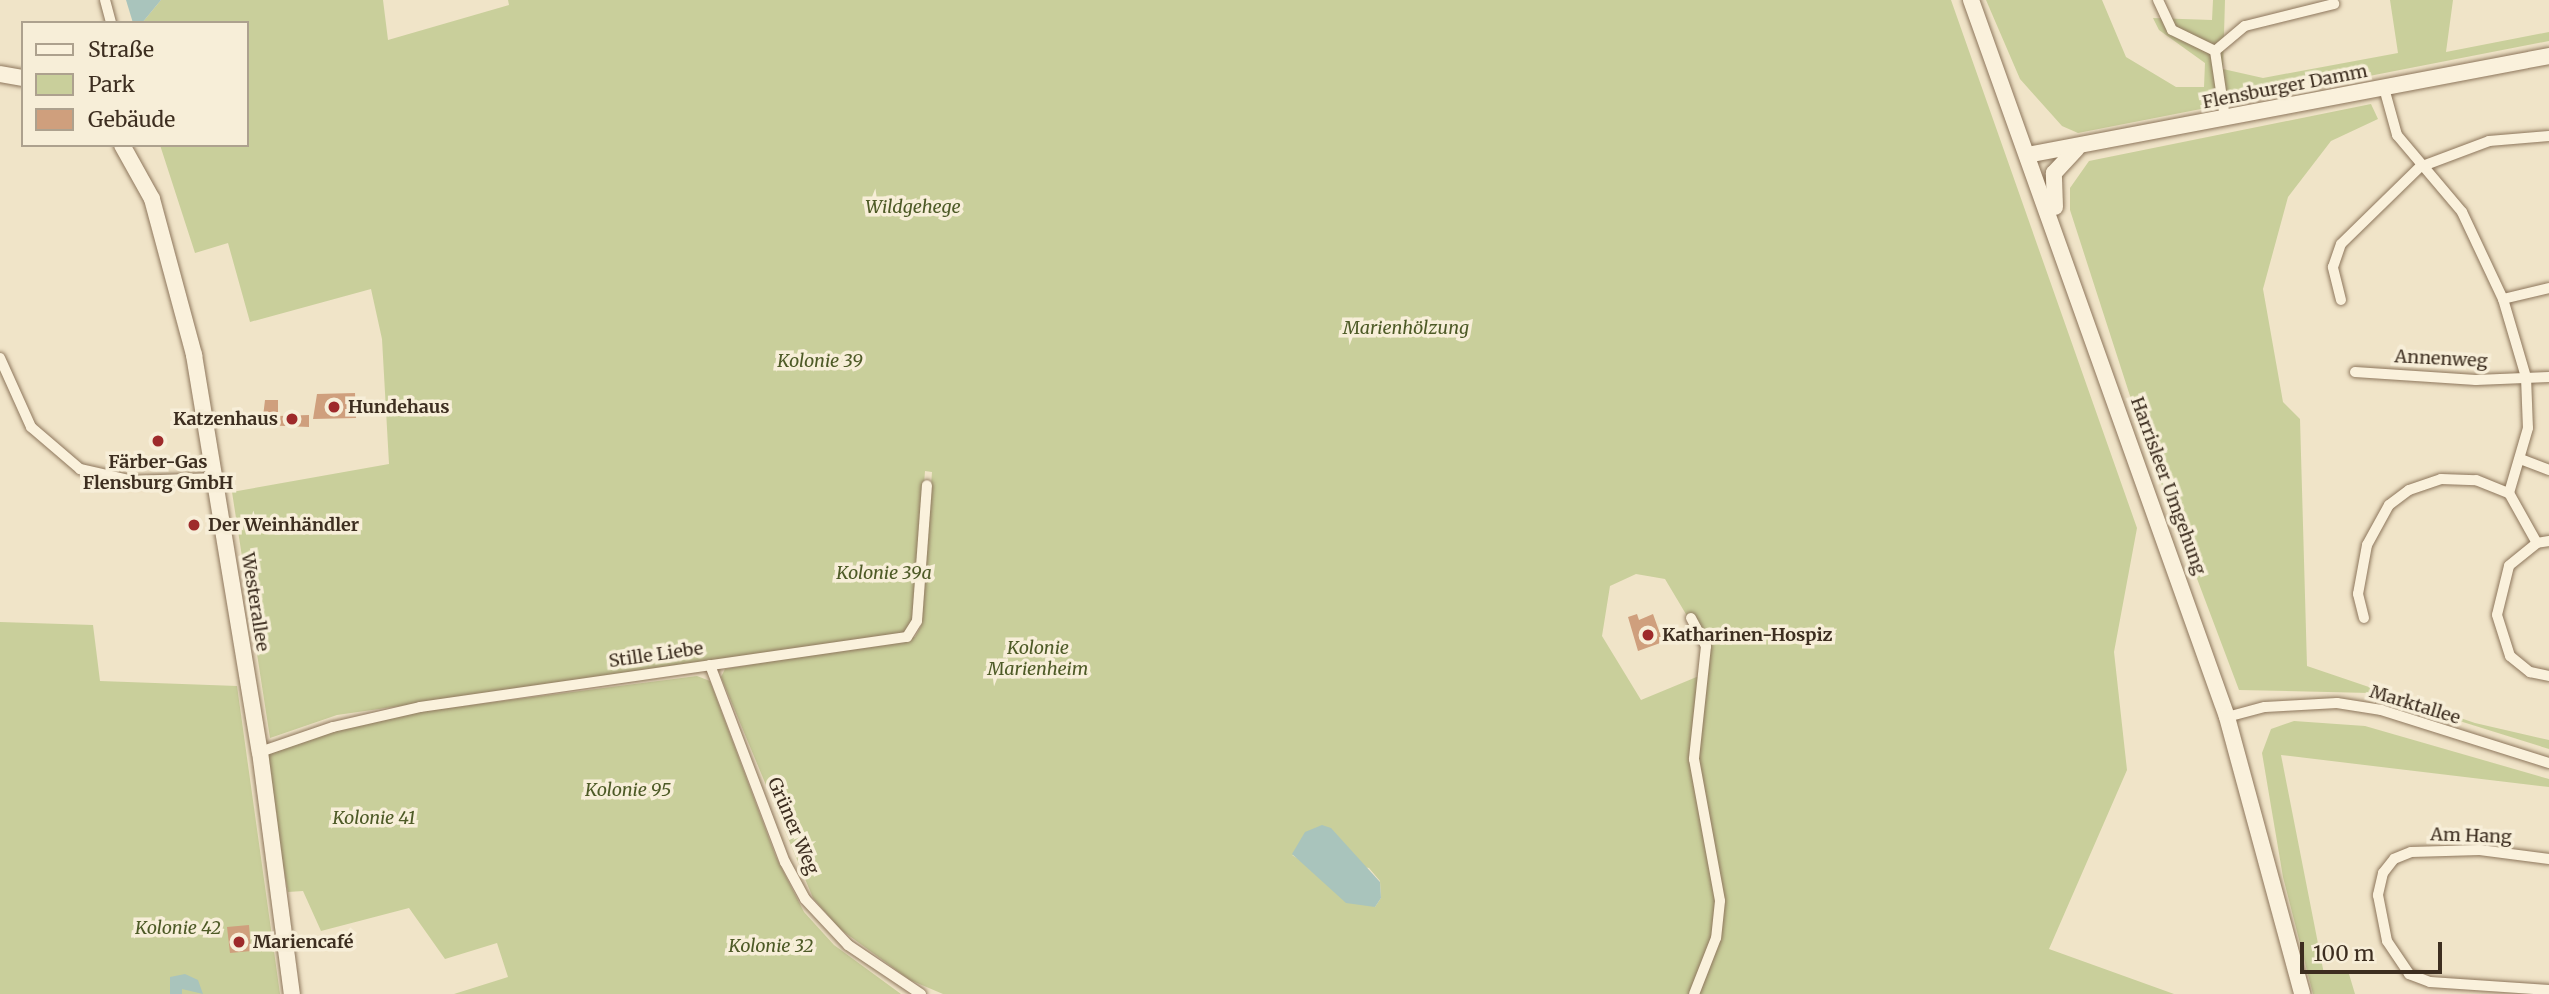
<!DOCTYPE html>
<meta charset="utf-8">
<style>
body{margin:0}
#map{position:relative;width:2549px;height:994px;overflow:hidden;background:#f0e4c8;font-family:Merriweather,serif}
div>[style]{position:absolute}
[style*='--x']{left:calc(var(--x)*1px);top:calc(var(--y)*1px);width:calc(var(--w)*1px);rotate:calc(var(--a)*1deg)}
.green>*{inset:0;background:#c9cf9b}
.water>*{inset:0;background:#a9c4bc}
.building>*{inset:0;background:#cf9f7d}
.roads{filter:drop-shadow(0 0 2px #8d765c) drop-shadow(0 0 2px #8d765c)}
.street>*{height:10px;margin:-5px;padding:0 5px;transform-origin:5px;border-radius:5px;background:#faf1dc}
.secondary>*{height:16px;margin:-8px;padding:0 8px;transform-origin:8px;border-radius:8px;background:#faf1dc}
.dots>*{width:19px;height:19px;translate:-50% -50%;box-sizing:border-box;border:4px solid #f7eed8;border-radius:50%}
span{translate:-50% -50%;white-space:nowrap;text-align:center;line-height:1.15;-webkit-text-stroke:7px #f7eed8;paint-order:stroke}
.street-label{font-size:18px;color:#3d2e20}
.park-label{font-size:18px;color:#4d5a26;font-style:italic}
.poi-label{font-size:18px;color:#3d2e20;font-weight:700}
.left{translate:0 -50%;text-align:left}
.right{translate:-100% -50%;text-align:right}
.legend{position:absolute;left:21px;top:21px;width:228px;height:126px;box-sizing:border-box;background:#f7eed8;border:2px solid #ada18e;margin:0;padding:9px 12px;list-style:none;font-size:21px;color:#3d2e20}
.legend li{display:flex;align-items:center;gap:14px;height:35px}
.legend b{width:35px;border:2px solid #ada18e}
.scale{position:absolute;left:2300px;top:942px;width:142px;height:32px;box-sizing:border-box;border:4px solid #3d2e20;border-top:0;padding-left:9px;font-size:21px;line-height:24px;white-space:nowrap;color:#3d2e20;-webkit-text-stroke:5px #f7eed8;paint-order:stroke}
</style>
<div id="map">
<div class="green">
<div style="clip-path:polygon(evenodd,161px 0,383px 0,388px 40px,509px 5px,508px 0,1951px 0,2137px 528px,2114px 652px,2127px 770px,2049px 949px,2174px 994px,943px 994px,910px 980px,840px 929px,813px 898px,721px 677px,725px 669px,915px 637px,921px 626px,932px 472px,925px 471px,914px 622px,905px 634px,337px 715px,270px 738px,232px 492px,389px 464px,382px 339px,371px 289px,250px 322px,228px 243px,195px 253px,160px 145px,247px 145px,247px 23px,142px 23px,161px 0,1636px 574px,1665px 579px,1702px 641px,1699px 676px,1641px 700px,1602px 636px,1610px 586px,1636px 574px,161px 0,1292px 855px,1369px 868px,1380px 881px,1381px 898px,1375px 907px,1292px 855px)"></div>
<div style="clip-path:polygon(1986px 0,2102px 0,2126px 57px,2176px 87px,2204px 87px,2205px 63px,2159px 30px,2153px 18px,2212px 20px,2213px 0,2225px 0,2223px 69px,2263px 78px,2398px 53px,2390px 0,2453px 0,2446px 52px,2549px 32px,2549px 41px,2078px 133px,2062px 126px,2020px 79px)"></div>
<div style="clip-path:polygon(2371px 104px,2378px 119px,2331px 141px,2288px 197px,2263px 289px,2283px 402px,2300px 419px,2307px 666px,2475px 723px,2549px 740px,2549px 749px,2370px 693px,2239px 690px,2141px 430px,2070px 210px,2070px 188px,2089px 161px)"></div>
<div style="clip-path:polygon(0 622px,93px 625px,100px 681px,237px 686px,280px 994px,0 994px)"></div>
<div style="clip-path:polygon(697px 676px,710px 681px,776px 857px,804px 912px,834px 945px,901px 994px,454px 994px,508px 977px,497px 943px,445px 959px,409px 908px,321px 931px,303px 891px,288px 892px,263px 755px,335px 729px,425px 711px)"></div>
<div style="clip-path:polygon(2294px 721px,2365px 726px,2549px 779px,2549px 787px,2281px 755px,2324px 974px,2349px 974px,2355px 994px,2313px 994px,2283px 877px,2262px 753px,2271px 729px)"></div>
</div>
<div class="water">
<div style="clip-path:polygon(126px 0,161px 0,142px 23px,133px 23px)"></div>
<div style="clip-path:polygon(1322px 825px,1331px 828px,1380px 882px,1381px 898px,1375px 907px,1346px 903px,1292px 854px,1305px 832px)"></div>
<div style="clip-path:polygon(185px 974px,198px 980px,203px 994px,182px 989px,182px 994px,170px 994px,170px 977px)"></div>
</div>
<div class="building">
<div style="clip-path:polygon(355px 393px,356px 418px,313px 419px,317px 394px)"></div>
<div style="clip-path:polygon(265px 400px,278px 400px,278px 416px,309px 415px,309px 427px,262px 425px)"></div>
<div style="clip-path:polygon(1637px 614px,1639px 620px,1653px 614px,1663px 642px,1638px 651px,1628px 617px)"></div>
<div style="clip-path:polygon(249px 925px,251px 951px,230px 953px,227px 927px)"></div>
</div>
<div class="roads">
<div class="street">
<div style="--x:105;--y:0;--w:24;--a:75"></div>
<div style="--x:2158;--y:0;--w:33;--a:65"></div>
<div style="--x:2172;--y:30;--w:48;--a:26"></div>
<div style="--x:2215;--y:51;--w:68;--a:81.5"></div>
<div style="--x:2215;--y:51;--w:39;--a:-40"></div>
<div style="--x:2245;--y:26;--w:92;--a:-13.9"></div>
<div style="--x:2384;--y:88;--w:49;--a:74.5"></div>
<div style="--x:2397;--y:135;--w:101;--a:49.8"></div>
<div style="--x:2462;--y:212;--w:96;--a:64.8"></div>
<div style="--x:2503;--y:299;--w:81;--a:73.6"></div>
<div style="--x:2526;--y:377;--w:51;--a:87.8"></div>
<div style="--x:2528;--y:428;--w:68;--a:106.3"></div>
<div style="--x:2503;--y:299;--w:47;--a:-13.4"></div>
<div style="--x:2341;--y:300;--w:34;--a:-104"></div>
<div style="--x:2333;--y:267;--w:24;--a:-71"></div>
<div style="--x:2341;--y:244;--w:110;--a:-44.3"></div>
<div style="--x:2420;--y:167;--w:74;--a:-20.6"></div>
<div style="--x:2489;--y:141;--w:60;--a:-4.8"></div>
<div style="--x:0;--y:358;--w:76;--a:65.8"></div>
<div style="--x:31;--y:427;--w:65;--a:40.6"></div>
<div style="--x:80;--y:469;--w:54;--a:12.8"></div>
<div style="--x:133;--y:481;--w:83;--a:-2.1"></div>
<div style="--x:2355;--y:372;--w:121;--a:3.8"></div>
<div style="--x:2476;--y:380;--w:73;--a:-2.4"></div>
<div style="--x:2523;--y:460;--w:28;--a:21"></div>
<div style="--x:2549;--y:541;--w:12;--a:171"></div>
<div style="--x:2537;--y:543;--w:36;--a:141"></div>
<div style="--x:2509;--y:566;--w:50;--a:103.8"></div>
<div style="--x:2497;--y:615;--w:43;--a:72.4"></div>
<div style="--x:2510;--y:656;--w:26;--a:39"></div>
<div style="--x:2530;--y:672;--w:19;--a:12"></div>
<div style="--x:1691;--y:618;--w:32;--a:62"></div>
<div style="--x:1706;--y:646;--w:114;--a:96.1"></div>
<div style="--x:1694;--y:759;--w:144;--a:79.6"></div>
<div style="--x:1720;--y:901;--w:37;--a:96"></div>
<div style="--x:1716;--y:938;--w:60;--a:111.4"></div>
<div style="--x:2364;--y:618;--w:25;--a:-104"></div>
<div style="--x:2358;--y:594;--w:50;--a:-79.6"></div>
<div style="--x:2367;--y:545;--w:46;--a:-61.2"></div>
<div style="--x:2389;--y:505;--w:25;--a:-37"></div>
<div style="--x:2409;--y:490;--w:34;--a:-19"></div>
<div style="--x:2441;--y:479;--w:35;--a:2"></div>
<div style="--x:2476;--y:480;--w:35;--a:22"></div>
<div style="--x:2509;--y:493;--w:57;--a:60.8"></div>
<div style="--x:710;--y:665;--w:211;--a:69.2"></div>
<div style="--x:785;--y:862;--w:42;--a:61.6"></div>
<div style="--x:805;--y:899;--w:63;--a:46.9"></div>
<div style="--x:848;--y:945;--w:88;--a:33.9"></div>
<div style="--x:2227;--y:717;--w:39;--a:-15"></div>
<div style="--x:2265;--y:707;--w:72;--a:-3.2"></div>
<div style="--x:2337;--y:703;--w:45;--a:9"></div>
<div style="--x:2381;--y:710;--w:176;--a:17.5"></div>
<div style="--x:260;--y:752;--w:77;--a:-18.9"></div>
<div style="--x:333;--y:727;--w:89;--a:-12.9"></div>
<div style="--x:420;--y:707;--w:492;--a:-8.2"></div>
<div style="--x:907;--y:637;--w:19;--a:-58"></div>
<div style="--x:917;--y:621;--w:136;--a:-85.8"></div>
<div style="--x:2549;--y:859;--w:70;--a:-172.6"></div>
<div style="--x:2480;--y:850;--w:69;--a:178.3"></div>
<div style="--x:2411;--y:852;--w:18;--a:158"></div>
<div style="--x:2394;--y:859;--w:18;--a:128"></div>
<div style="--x:2383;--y:873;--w:23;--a:103"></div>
<div style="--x:2378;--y:895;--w:47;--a:78.9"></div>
<div style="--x:2387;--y:941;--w:40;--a:56"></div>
<div style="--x:2409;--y:974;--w:22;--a:21"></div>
<div style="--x:2430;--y:982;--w:119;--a:3.8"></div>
</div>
<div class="secondary">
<div style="--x:1971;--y:0;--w:761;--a:70.35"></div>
<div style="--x:2227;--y:717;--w:287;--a:74.8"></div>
<div style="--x:0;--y:74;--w:23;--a:10"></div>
<div style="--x:122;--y:145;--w:62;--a:60.9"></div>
<div style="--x:152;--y:199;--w:162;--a:74.9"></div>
<div style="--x:194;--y:355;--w:402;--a:80.6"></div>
<div style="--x:260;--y:752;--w:244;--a:82.5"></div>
<div style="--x:2027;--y:155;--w:531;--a:-10.74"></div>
<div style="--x:2055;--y:207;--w:34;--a:-92"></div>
<div style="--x:2054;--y:173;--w:33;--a:-47"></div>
</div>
</div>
<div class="dots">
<div style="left:334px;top:407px;background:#9e2a2b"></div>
<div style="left:292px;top:419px;background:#9e2a2b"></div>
<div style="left:158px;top:441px;background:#9e2a2b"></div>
<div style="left:194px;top:525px;background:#9e2a2b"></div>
<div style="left:1648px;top:635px;background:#9e2a2b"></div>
<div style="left:239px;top:942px;background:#9e2a2b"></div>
</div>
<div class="street-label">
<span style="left:2285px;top:87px;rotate:-11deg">Flensburger Damm</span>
<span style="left:2441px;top:359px;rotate:3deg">Annenweg</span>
<span style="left:2168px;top:486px;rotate:70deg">Harrisleer Umgehung</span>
<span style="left:255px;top:602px;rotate:81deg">Westerallee</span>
<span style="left:656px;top:655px;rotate:-8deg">Stille Liebe</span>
<span style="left:2415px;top:705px;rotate:17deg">Marktallee</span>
<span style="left:793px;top:826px;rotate:67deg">Grüner Weg</span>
<span style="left:2471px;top:836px;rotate:2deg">Am Hang</span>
</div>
<div class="park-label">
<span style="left:913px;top:207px">Wildgehege</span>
<span style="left:1406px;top:328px">Marienhölzung</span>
<span style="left:820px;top:361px">Kolonie 39</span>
<span style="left:884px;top:573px">Kolonie 39a</span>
<span style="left:1038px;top:659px">Kolonie<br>Marienheim</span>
<span style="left:628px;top:790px">Kolonie 95</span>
<span style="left:374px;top:818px">Kolonie 41</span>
<span style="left:178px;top:928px">Kolonie 42</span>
<span style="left:771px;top:946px">Kolonie 32</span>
</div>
<div class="poi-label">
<span class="left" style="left:348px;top:407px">Hundehaus</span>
<span class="right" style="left:278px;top:419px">Katzenhaus</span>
<span style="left:158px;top:473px">Färber-Gas<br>Flensburg GmbH</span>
<span class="left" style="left:208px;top:525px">Der Weinhändler</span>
<span class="left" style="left:1662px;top:635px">Katharinen-Hospiz</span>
<span class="left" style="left:253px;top:942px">Mariencafé</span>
</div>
<ul class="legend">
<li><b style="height:9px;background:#faf1dc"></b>Straße</li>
<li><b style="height:19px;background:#c9cf9b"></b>Park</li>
<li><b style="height:19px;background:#cf9f7d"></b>Gebäude</li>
</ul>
<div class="scale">100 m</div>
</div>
